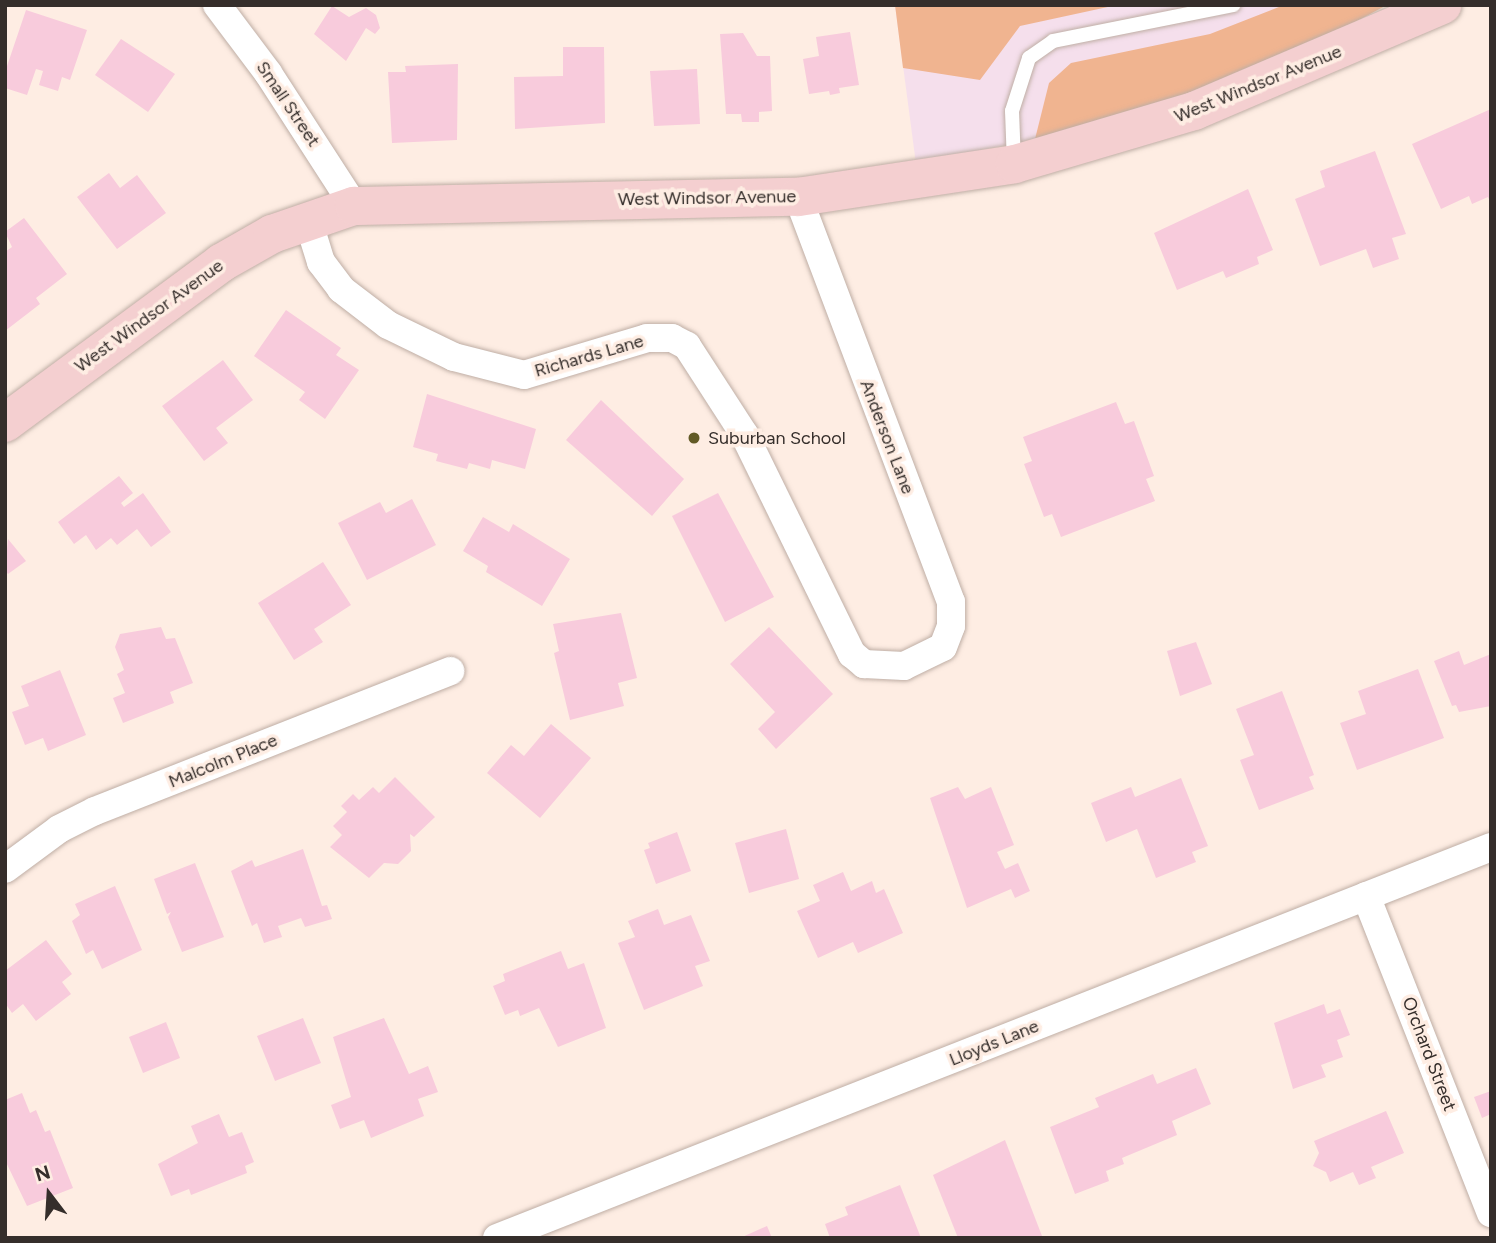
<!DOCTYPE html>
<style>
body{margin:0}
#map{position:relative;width:1496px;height:1243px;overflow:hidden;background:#feede3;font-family:Figtree,sans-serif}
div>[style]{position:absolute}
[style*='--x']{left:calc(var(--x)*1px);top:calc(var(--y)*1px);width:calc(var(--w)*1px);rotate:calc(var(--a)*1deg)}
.education>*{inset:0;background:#f5dfec}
.green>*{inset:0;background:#f0b490}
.building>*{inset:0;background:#f8cbdc}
.roads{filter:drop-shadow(0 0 2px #bfaea5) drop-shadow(0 0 2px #bfaea5)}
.lane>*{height:14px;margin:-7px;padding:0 7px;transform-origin:7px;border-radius:7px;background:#fff}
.street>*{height:28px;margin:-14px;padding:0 14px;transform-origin:14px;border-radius:14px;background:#fff}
.secondary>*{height:38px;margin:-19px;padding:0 19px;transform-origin:19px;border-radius:19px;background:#f4cfd0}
.dots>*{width:19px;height:19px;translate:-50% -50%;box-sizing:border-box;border:4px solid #feede3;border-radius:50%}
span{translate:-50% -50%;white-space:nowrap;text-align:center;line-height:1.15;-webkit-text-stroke:7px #feede3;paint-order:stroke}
.street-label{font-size:18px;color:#352e2b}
.poi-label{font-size:18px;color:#352e2b}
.left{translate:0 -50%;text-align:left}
.frame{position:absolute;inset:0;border:7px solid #352e2b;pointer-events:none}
.north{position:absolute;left:14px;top:1159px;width:70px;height:70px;-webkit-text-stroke:5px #feede3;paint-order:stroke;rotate:343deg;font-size:19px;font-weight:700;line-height:28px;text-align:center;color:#352e2b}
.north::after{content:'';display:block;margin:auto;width:24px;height:32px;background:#352e2b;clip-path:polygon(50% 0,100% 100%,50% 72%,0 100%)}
</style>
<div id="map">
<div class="education">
<div style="clip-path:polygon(895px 5px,1387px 5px,1124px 120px,916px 164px)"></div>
</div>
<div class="green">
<div style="clip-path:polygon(895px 5px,1117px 5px,1020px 26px,980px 80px,903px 68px)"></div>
<div style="clip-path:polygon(1284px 5px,1387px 5px,1295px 54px,1124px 120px,1035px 139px,1049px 83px,1071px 63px,1210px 34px)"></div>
</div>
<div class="building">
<div style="clip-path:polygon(332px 6px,349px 17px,366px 8px,376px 15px,380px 28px,375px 34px,366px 28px,346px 61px,314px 34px)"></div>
<div style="clip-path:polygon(26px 10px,87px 30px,70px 80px,62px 77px,58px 91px,39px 85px,43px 71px,36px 69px,27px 95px,5px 88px,5px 72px)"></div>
<div style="clip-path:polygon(850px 32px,859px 85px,839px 88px,840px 93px,830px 95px,829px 91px,809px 94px,803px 59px,819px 56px,816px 37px)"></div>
<div style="clip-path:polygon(743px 33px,757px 56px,770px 56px,772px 111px,759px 112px,759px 122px,742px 122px,741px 114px,726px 114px,720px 34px)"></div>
<div style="clip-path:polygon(121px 39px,175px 74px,148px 112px,95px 75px)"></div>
<div style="clip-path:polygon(563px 47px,604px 47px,605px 123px,515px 129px,514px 77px,563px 76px)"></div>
<div style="clip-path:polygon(458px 64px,457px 140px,392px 143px,388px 72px,406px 72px,405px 66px)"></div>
<div style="clip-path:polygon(697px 69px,700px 124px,654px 126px,650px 71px)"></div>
<div style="clip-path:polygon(1491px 109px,1491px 204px,1488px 197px,1472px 204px,1469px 196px,1441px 209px,1412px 144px)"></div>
<div style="clip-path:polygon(1375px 151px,1406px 234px,1392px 238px,1399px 259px,1373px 268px,1366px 249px,1320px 266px,1295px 199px,1325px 187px,1320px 171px)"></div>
<div style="clip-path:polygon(109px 173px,120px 188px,137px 175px,166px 213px,117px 249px,77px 197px)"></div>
<div style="clip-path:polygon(1248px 189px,1273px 250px,1257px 257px,1259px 264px,1226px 278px,1223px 271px,1177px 290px,1154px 233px)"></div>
<div style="clip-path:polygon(24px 218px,67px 274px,36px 298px,40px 304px,5px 331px,5px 252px,12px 247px,5px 232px)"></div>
<div style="clip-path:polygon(286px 310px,341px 348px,336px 355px,359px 370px,325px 419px,299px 400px,305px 392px,254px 356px)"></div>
<div style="clip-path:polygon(223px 360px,253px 400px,216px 428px,228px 443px,204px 461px,162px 406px)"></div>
<div style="clip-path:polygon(427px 394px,536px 429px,525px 469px,492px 460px,490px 469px,469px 463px,467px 469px,436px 461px,438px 454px,413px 447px)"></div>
<div style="clip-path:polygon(601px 400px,684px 479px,652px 516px,566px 440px)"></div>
<div style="clip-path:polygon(1116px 402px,1125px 424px,1134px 421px,1154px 476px,1146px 479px,1155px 501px,1061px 537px,1052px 514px,1044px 517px,1024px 464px,1032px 461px,1023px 437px)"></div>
<div style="clip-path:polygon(119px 476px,133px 493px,121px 503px,124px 507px,143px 493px,171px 532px,151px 547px,137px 529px,117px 545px,111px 538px,96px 550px,86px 535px,74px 544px,58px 522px)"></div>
<div style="clip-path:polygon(718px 493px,774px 597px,725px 622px,672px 516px)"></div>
<div style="clip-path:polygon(412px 499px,436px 545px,367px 580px,338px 523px,380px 502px,386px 513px)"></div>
<div style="clip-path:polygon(483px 517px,509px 532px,513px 524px,570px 559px,542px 606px,486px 572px,488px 566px,463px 551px)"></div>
<div style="clip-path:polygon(8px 539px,26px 561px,8px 574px,5px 570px)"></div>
<div style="clip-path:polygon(323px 562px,351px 605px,314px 629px,323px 642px,294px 660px,258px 603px)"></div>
<div style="clip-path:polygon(621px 613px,637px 678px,618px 683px,624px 706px,570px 720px,554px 653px,559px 651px,553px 624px)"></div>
<div style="clip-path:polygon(161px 627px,166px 639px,175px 638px,193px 683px,170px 692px,174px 703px,123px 723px,113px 698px,125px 693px,117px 674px,124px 670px,115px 647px,120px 634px)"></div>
<div style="clip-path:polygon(769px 627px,833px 694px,776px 749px,758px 729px,775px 712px,730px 664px)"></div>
<div style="clip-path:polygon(1196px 642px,1212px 684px,1180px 696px,1167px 651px)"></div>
<div style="clip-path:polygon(1459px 651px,1464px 665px,1491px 654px,1491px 706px,1459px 712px,1456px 705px,1452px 706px,1434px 661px)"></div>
<div style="clip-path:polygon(1418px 669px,1444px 738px,1357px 770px,1340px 723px,1366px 714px,1358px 691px)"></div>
<div style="clip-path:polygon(60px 670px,86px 735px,48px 751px,43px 738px,25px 745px,12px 712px,29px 706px,21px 686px)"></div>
<div style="clip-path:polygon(1282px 691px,1314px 775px,1309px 777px,1314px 789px,1259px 810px,1240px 760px,1254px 755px,1236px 709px)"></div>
<div style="clip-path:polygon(551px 724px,591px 758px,540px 818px,487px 773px,511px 745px,524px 756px)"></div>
<div style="clip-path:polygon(395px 777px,435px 817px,414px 837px,410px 834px,411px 851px,398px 864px,384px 863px,369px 878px,330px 847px,342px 835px,333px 826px,347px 812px,341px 806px,353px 794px,359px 800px,373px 787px,379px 793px)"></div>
<div style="clip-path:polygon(1181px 778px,1208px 846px,1192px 852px,1196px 862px,1156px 878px,1137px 829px,1106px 842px,1091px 803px,1131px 787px,1135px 797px)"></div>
<div style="clip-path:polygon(958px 787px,965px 799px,991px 787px,1014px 845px,997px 852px,1005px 869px,1018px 863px,1030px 891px,1015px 898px,1011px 889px,967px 908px,930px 798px)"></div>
<div style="clip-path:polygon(786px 829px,799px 879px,749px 893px,735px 843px)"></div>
<div style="clip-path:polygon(677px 832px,691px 871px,656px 884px,644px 850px,650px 848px,648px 843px)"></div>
<div style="clip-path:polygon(303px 849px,322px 906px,327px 905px,332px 919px,305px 927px,301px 918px,278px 926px,282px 937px,264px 943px,257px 923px,252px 926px,231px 871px,252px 860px,255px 867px)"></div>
<div style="clip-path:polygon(195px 863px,224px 937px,182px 952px,168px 917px,171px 912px,167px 914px,154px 879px)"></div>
<div style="clip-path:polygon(843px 872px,851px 891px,872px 881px,876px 893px,884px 889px,903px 933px,858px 953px,853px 942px,818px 958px,797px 911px,820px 901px,813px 885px)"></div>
<div style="clip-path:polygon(115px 886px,142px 950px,102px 969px,93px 950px,86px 954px,72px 921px,80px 915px,75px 904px)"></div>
<div style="clip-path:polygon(658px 909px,664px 925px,691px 915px,710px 961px,695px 966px,703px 986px,644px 1010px,618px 943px,635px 937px,628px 921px)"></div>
<div style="clip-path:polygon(46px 940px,72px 974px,62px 982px,71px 994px,36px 1021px,23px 1004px,12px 1013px,5px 1003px,5px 971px)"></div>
<div style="clip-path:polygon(561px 951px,568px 969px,584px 963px,606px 1028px,558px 1047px,539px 1008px,520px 1016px,518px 1010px,505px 1015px,493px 986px,505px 981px,503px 974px)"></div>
<div style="clip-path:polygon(1324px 1004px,1327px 1014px,1340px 1009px,1350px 1035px,1337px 1040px,1343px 1057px,1321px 1065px,1326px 1077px,1293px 1089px,1274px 1023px)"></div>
<div style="clip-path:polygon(303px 1018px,321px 1063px,275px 1081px,257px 1036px)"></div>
<div style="clip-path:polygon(384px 1018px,409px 1074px,428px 1066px,438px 1092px,418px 1099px,424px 1116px,371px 1138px,364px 1120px,340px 1129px,331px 1105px,351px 1097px,333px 1037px)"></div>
<div style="clip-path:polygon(166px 1022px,180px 1058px,143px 1073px,129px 1037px)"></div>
<div style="clip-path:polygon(1196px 1068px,1211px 1104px,1172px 1121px,1177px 1135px,1122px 1158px,1124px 1164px,1106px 1171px,1109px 1181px,1075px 1194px,1050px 1127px,1099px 1107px,1095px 1098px,1153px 1074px,1157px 1084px)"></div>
<div style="clip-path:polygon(1491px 1091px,1491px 1114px,1482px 1118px,1474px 1097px)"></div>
<div style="clip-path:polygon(22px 1093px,30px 1113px,36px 1110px,45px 1132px,50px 1130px,73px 1188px,27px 1206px,5px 1160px,5px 1100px)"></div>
<div style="clip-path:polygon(1386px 1111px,1404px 1153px,1371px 1167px,1376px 1178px,1359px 1185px,1353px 1172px,1330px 1182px,1326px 1172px,1313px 1166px,1319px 1153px,1314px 1141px)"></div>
<div style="clip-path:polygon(219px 1114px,229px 1137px,242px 1132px,254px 1162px,245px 1166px,247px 1173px,191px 1195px,189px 1189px,171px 1196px,158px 1164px,198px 1143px,191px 1126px)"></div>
<div style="clip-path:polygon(1005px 1140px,1042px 1236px,958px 1238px,933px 1175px)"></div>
<div style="clip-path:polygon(900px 1185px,921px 1238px,830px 1238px,825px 1224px,848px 1215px,845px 1207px)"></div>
<div style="clip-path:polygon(767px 1226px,772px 1238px,740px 1238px)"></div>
</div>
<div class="roads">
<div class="lane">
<div style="--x:1014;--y:163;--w:52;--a:-92.2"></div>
<div style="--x:1012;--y:111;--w:56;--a:-72.2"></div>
<div style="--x:1029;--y:58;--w:29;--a:-35"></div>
<div style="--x:1053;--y:41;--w:184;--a:-11.3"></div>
</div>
<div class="street">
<div style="--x:217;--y:5;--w:85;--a:53.1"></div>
<div style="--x:268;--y:73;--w:158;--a:57.1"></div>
<div style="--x:308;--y:220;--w:44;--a:72.8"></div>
<div style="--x:321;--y:262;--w:34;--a:53"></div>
<div style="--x:341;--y:289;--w:59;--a:37.5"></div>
<div style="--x:388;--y:325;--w:73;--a:25.9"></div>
<div style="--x:454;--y:357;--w:72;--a:14.4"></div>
<div style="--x:524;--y:375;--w:128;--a:-16.7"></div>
<div style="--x:647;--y:338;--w:25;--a:0"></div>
<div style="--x:672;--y:338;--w:17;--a:28"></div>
<div style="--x:687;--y:346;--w:105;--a:57.1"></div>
<div style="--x:744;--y:434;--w:245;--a:63.9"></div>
<div style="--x:852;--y:654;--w:16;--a:40"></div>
<div style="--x:864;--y:664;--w:40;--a:2.9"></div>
<div style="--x:904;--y:666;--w:43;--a:-26"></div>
<div style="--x:943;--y:647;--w:22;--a:-69"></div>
<div style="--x:951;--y:626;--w:24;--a:-90"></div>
<div style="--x:951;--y:602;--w:433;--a:-110.7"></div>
<div style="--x:5;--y:869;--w:67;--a:-36.5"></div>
<div style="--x:59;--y:829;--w:40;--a:-26.6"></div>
<div style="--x:95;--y:811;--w:382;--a:-21.5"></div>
<div style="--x:1366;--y:896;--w:341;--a:68.5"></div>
<div style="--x:497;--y:1238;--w:1068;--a:-21.47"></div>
</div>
<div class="secondary">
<div style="--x:5;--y:423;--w:269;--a:-36.5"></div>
<div style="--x:221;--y:263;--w:59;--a:-29.6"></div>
<div style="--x:272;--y:234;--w:87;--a:-18.9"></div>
<div style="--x:354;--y:206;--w:444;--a:-1.2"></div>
<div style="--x:798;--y:197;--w:219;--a:-8.6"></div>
<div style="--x:1015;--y:164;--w:187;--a:-16.5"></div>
<div style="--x:1194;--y:111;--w:270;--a:-23.1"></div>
</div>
</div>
<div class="dots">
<div style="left:694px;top:438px;background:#625a26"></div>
</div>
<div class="street-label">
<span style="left:1258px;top:84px;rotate:-22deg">West Windsor Avenue</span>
<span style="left:288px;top:104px;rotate:56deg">Small Street</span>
<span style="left:707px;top:198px;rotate:-1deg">West Windsor Avenue</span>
<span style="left:149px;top:316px;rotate:-36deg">West Windsor Avenue</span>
<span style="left:589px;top:356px;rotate:-16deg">Richards Lane</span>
<span style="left:887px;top:437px;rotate:69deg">Anderson Lane</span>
<span style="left:223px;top:761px;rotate:-22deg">Malcolm Place</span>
<span style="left:994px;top:1043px;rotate:-22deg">Lloyds Lane</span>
<span style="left:1429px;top:1054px;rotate:69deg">Orchard Street</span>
</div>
<div class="poi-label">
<span class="left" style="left:708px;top:438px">Suburban School</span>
</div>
<div class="frame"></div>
<div class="north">N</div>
</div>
